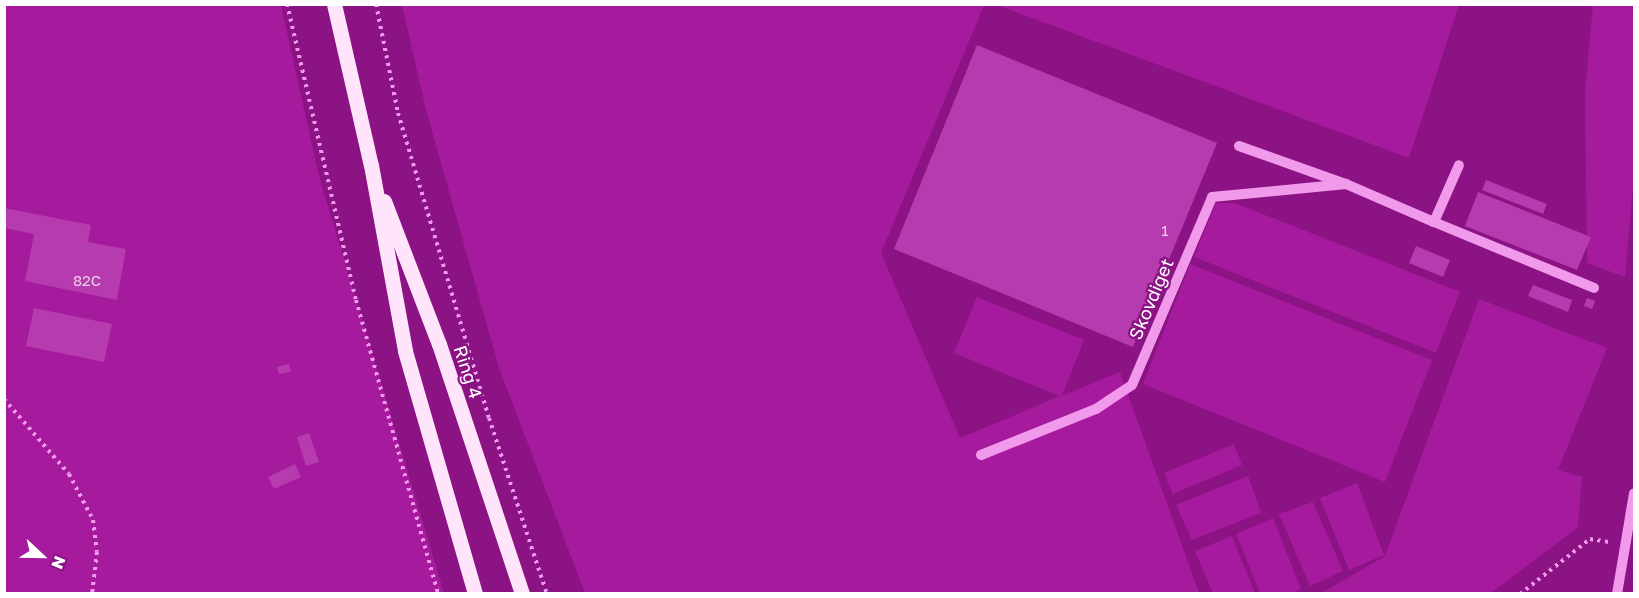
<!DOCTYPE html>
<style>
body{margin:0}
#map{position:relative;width:1639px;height:598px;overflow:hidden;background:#8b1383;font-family:"Golos Text",sans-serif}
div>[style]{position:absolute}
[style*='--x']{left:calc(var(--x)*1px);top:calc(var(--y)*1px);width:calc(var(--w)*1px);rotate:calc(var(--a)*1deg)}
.green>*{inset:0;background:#a61a9e}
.building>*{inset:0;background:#b53bae}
.path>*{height:4px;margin-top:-2px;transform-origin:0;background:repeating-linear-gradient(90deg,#f19aec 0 3px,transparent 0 7.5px)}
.minor>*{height:10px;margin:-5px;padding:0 5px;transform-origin:5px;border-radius:5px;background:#f19aec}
.major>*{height:15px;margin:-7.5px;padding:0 7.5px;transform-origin:7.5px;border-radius:7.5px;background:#ffe4fc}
span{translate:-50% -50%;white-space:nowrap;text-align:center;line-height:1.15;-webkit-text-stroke:4.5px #8b1383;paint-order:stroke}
.number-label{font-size:15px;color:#ecceeb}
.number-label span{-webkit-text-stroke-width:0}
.street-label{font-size:18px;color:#fff}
.frame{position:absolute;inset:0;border:6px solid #fff;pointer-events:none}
.north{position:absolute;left:12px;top:526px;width:60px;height:60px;-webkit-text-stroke:4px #8b1383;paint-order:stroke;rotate:112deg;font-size:16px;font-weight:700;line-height:24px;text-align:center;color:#fff}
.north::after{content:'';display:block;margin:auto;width:21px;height:27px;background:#fff;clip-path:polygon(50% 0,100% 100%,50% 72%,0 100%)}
</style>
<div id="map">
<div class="green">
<div style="clip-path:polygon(4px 5px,281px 5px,319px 176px,444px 593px,5px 593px)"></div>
<div style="clip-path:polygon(402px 5px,984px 5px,881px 253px,960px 438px,1060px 396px,954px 353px,977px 297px,1084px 340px,1062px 396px,1120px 372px,1199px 593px,585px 593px,499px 368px,426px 110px)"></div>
<div style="clip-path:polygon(997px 5px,1459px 5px,1409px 158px)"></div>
<div style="clip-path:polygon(1593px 5px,1632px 5px,1634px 21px,1634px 175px,1625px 277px,1587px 263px,1585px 91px)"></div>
<div style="clip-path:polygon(1216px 203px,1235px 203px,1460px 292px,1436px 353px,1194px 257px)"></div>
<div style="clip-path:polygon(1190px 264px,1432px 360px,1385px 482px,1143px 384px)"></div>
<div style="clip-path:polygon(1479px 299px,1607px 348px,1558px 470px,1582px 477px,1578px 527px,1491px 593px,1322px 593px,1385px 556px)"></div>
<div style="clip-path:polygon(1234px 444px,1242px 465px,1173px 494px,1164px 473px)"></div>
<div style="clip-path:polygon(1248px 476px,1261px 513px,1192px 540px,1176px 505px)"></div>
<div style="clip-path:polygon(1357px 483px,1384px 555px,1349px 570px,1320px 498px)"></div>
<div style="clip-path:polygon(1313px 502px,1343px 571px,1310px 586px,1279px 514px)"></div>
<div style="clip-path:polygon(1273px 518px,1301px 589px,1292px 593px,1260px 593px,1236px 534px)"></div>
<div style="clip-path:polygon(1232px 536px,1255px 593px,1213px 593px,1195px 551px)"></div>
</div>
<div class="building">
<div style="clip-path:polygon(977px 45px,1217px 143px,1133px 347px,894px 249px)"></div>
<div style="clip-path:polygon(1486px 180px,1547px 204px,1543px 214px,1482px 190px)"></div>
<div style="clip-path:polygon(1478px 192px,1591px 237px,1577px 270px,1465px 226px)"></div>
<div style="clip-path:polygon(4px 208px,91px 225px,88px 242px,126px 249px,117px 300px,25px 281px,34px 234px,4px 228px)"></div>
<div style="clip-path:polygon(1416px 246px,1450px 260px,1443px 277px,1409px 263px)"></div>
<div style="clip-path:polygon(1533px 285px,1572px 300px,1568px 312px,1528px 296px)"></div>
<div style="clip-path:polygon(1587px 298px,1595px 301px,1592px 309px,1584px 306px)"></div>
<div style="clip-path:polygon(34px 308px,112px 324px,104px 362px,26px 346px)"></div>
<div style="clip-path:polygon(289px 364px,291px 372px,279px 374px,277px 367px)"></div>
<div style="clip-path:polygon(309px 433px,319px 462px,306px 466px,297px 437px)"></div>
<div style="clip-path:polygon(295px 464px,301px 477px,274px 489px,268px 477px)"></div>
</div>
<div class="path">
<div style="--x:287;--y:4;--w:304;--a:76.9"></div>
<div style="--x:356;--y:300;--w:305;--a:74.4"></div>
<div style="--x:376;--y:4;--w:111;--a:78.6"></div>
<div style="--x:398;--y:113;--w:318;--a:73.4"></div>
<div style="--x:489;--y:418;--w:185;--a:71.8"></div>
<div style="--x:4;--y:399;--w:99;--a:49.1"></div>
<div style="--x:69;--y:474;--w:52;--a:62.4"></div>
<div style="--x:93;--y:520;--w:32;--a:83"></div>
<div style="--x:97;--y:552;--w:42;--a:96.8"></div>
<div style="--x:1520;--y:594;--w:89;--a:-38.2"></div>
<div style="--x:1590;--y:539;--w:20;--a:9"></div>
</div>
<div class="minor">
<div style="--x:1239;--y:146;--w:114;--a:19.6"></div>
<div style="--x:1346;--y:184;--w:96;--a:23.4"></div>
<div style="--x:1434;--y:222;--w:62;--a:-66.3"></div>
<div style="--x:1434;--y:222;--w:173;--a:22.4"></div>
<div style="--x:981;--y:455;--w:124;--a:-21.8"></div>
<div style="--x:1096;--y:409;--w:43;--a:-33.7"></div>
<div style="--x:1132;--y:385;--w:204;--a:-66.9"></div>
<div style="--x:1212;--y:197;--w:135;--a:-5.5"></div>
<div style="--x:1617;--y:594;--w:102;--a:-80.4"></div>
</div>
<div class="major">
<div style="--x:334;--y:4;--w:165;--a:77.1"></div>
<div style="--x:371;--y:165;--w:189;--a:79.6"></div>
<div style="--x:405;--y:351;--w:253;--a:73.9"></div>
<div style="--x:384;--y:201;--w:153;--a:69"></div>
<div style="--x:439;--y:344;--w:263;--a:71.6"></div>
</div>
<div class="number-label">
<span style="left:1165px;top:231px">1</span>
<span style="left:87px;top:281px">82C</span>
</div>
<div class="street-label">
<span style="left:1151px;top:299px;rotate:-67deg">Skovdiget</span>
<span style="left:468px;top:372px;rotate:72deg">Ring 4</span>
</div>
<div class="frame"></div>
<div class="north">N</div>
</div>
